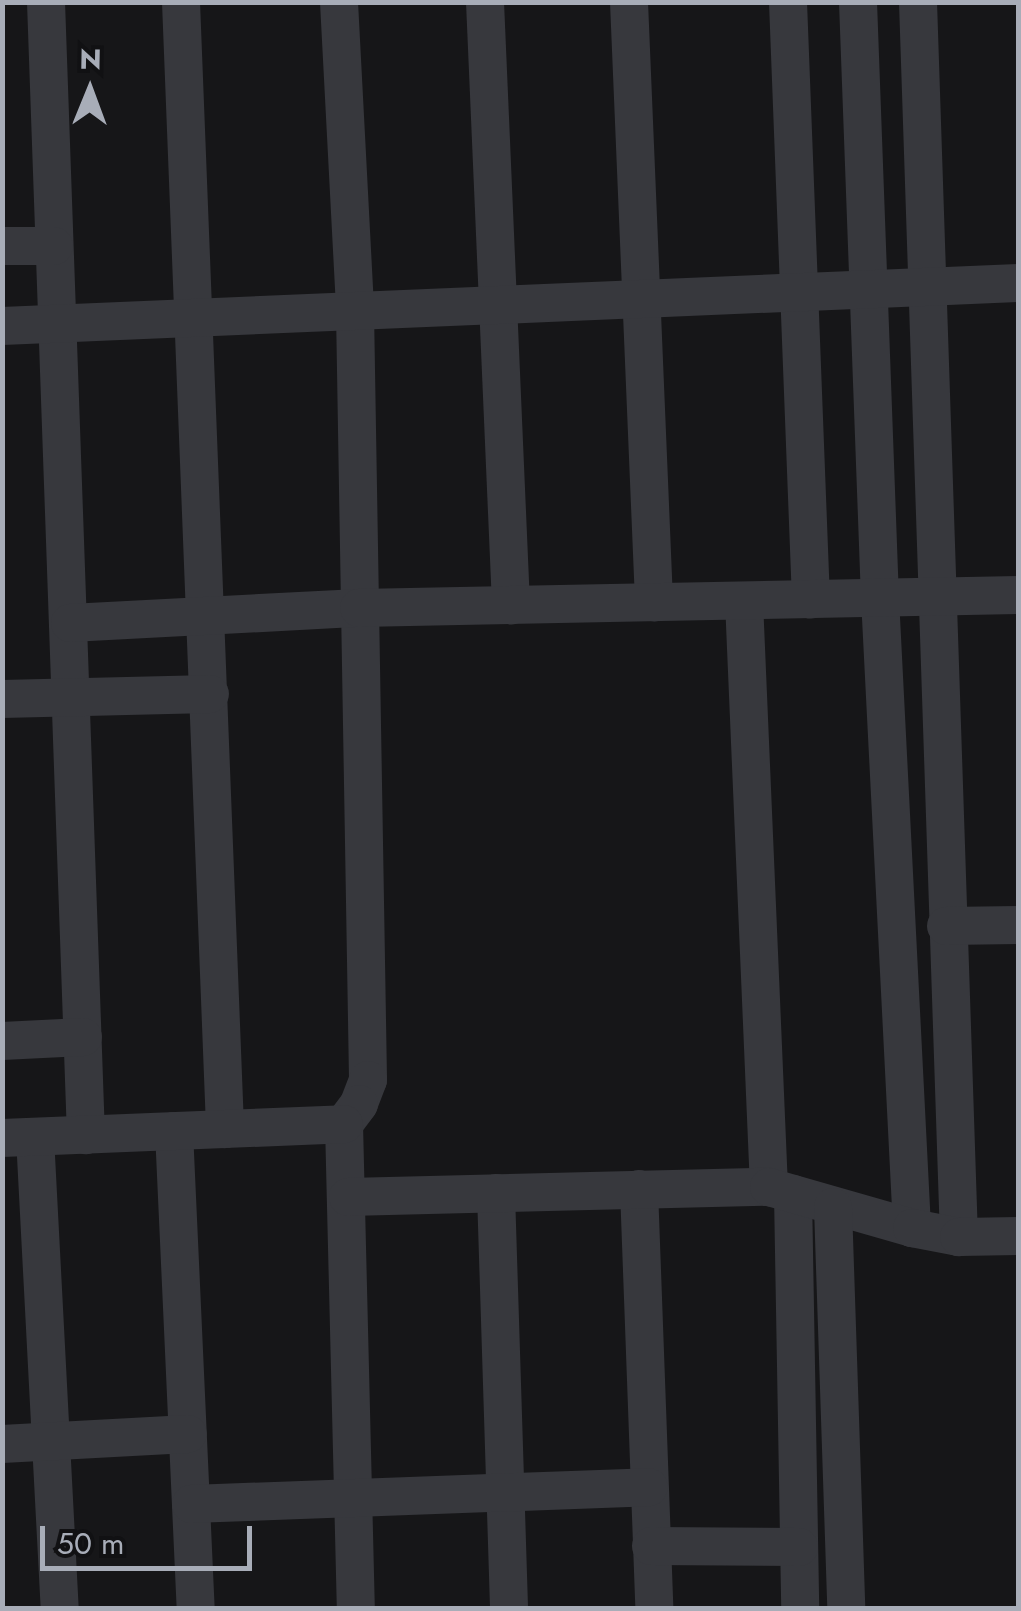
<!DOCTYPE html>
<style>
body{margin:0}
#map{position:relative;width:1021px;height:1611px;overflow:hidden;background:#161618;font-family:Jost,sans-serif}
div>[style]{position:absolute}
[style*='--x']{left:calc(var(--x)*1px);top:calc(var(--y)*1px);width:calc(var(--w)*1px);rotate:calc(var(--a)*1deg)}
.minor>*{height:38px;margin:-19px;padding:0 19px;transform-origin:19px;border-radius:19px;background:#37383d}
span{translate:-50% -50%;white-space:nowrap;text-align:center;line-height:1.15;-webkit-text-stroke:9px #111113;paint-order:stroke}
.frame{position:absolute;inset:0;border:5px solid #a8adb8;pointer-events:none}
.north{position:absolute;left:40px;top:40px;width:100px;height:100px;-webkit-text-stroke:8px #111113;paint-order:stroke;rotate:1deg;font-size:28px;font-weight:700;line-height:40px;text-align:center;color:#a8adb8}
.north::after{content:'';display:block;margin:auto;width:35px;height:45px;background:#a8adb8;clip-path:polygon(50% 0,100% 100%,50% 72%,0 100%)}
.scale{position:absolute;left:40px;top:1526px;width:212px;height:45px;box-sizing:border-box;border:5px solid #a8adb8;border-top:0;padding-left:12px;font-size:30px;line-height:35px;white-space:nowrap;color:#a8adb8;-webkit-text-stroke:8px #111113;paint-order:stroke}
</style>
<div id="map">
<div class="minor">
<div style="--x:46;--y:2;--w:1134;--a:87.98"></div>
<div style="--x:181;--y:2;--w:1128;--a:87.76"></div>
<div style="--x:339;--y:2;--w:309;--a:87"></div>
<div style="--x:355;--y:311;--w:769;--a:89.03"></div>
<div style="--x:368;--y:1080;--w:26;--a:111"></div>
<div style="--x:359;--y:1104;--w:25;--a:127"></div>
<div style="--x:344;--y:1124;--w:484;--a:88.6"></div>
<div style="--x:485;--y:2;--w:604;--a:87.53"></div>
<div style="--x:629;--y:2;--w:601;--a:87.61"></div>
<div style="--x:788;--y:2;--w:598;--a:87.8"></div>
<div style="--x:858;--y:2;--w:596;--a:87.89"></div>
<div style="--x:880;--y:598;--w:631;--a:87.09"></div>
<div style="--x:918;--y:2;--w:1236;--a:88.1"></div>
<div style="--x:2;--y:246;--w:52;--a:0"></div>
<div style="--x:2;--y:326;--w:1017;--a:-2.42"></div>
<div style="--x:744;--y:601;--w:587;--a:87.56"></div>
<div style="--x:70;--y:623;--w:289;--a:-3"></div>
<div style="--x:359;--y:608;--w:659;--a:-1.13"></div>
<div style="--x:2;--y:699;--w:208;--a:-1.4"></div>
<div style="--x:946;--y:926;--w:72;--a:-0.8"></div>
<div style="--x:2;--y:1041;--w:81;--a:-2.8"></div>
<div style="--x:174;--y:1131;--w:478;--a:87.4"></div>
<div style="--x:35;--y:1137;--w:472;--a:87"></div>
<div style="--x:2;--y:1138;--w:342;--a:-2.3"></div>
<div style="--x:639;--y:1189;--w:419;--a:87.9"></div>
<div style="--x:496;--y:1193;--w:415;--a:88.2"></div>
<div style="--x:793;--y:1194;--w:414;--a:89"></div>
<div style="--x:348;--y:1197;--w:421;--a:-1.4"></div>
<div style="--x:769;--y:1187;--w:149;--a:16"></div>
<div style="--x:912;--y:1228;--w:48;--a:10.8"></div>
<div style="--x:959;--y:1237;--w:59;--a:-1"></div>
<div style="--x:833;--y:1207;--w:401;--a:88.1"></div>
<div style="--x:2;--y:1444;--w:186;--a:-3.1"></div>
<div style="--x:191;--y:1504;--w:458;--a:-2.1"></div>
<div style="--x:651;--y:1546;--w:148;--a:0.4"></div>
</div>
<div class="frame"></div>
<div class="north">N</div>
<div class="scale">50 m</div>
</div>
